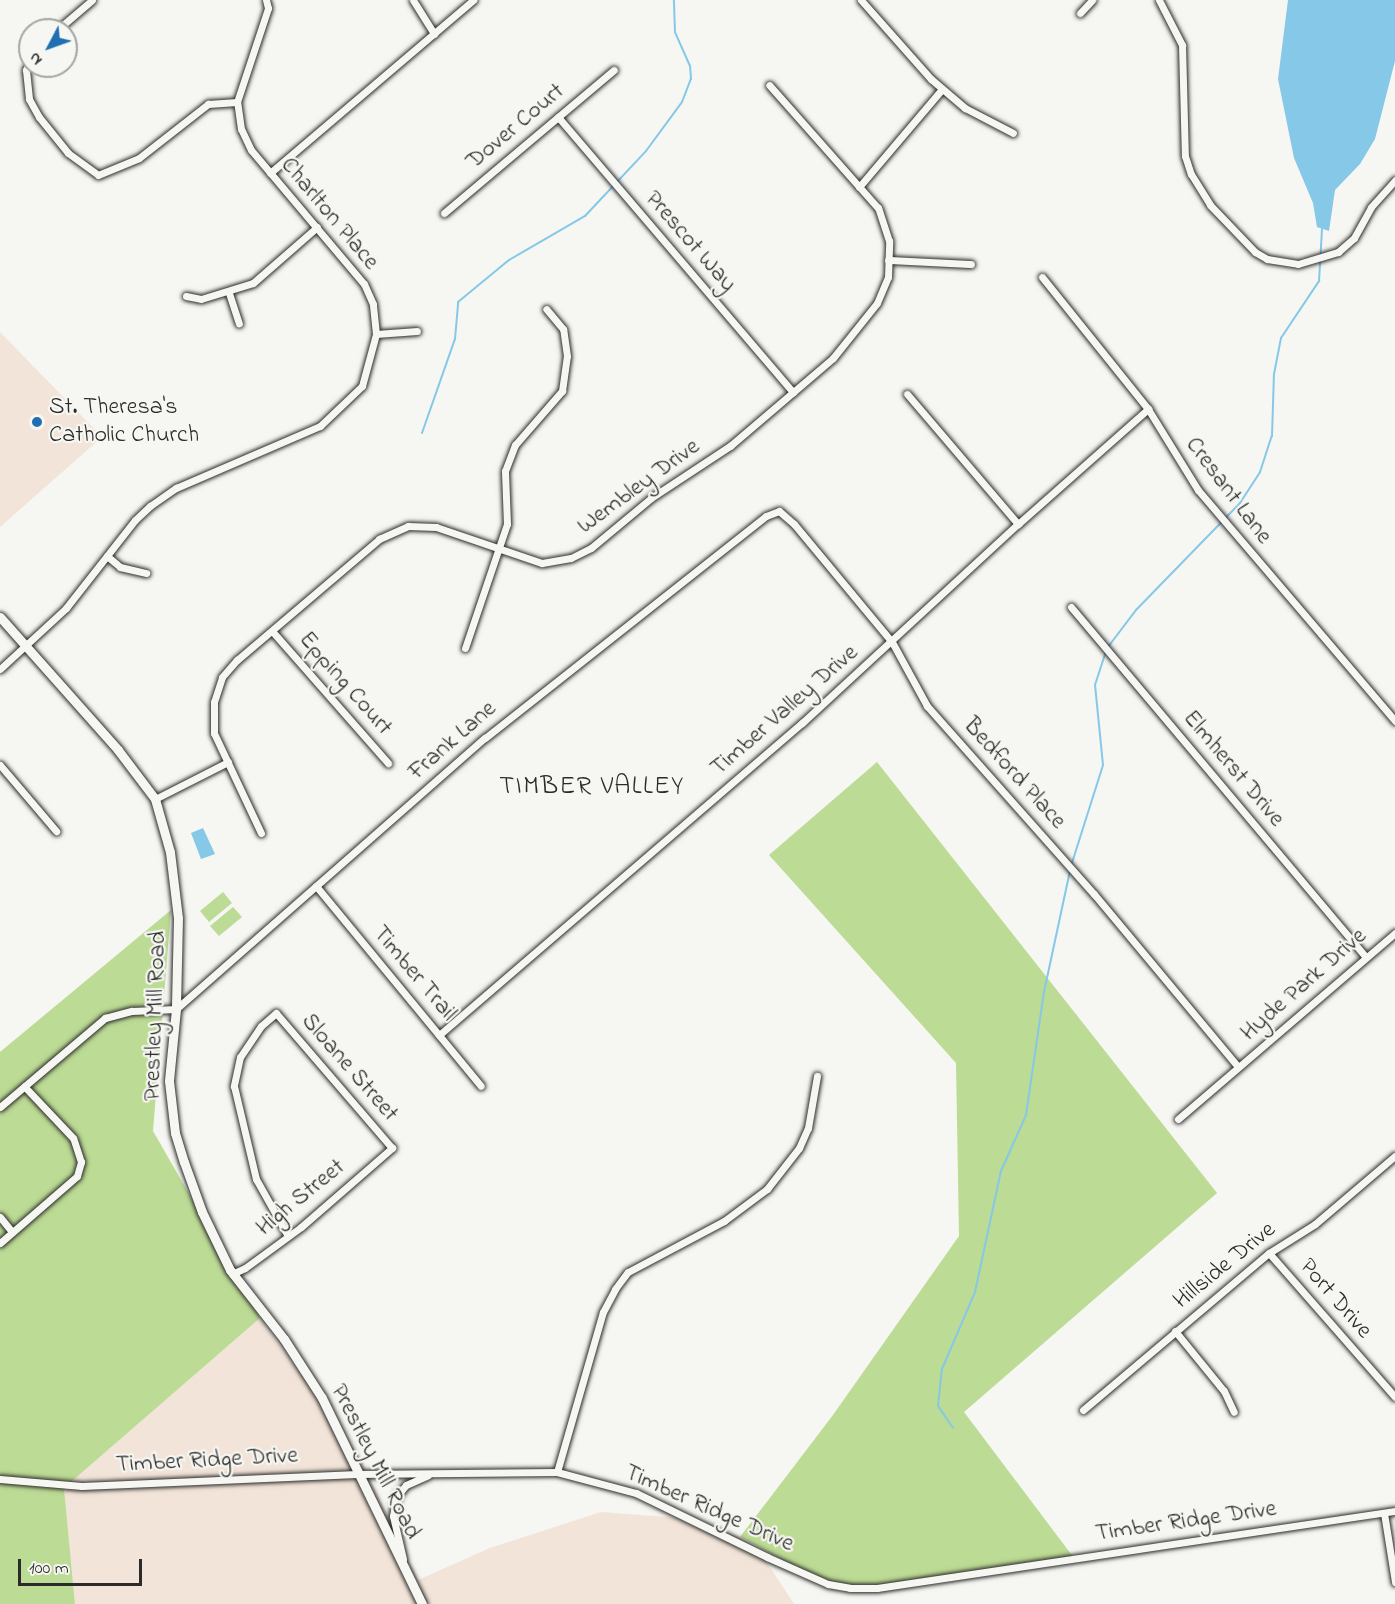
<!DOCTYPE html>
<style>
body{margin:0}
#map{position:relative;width:1395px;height:1604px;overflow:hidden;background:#f6f6f2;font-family:"Indie Flower",sans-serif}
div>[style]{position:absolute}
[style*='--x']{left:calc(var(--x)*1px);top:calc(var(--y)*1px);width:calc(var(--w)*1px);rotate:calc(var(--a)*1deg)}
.built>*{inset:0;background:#f2e4d8}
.green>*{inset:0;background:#bcdb94}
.water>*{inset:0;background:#86c8e7}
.stream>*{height:2px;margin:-1px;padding:0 1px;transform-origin:1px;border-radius:1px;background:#86c8e7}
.roads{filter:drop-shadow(0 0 2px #2b2b2b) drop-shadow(0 0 2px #2b2b2b)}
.street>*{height:7px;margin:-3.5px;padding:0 3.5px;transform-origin:3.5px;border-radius:3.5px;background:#f6f6f2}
.secondary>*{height:9px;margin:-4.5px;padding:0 4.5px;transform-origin:4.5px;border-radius:4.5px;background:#f6f6f2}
.dots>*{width:16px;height:16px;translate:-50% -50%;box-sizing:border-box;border:3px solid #f6f6f2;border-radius:50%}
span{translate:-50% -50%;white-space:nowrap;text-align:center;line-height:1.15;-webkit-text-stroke:4.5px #f6f6f2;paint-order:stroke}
.street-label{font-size:24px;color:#2b2b2b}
.poi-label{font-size:24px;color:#2b2b2b}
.left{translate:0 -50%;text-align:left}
.neighbourhood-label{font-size:26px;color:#2b2b2b;letter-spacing:1.5px}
.north{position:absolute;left:18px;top:18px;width:60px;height:60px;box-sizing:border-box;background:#f6f6f2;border:2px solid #a5a5a2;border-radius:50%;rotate:229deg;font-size:16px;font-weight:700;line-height:24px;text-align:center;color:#2b2b2b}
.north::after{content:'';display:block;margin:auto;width:21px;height:27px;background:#1f6fb2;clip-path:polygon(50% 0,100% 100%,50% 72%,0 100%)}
.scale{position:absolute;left:18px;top:1559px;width:124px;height:27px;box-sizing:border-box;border:3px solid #2b2b2b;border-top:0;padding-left:8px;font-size:18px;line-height:21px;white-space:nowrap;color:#2b2b2b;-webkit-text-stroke:4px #f6f6f2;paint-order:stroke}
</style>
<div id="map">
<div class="built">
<div style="clip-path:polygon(0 332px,102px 437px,0 527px)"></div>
<div style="clip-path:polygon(260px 1318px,360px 1457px,418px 1580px,490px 1548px,601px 1512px,680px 1518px,740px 1537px,759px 1550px,794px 1604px,75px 1604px,64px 1488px)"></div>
</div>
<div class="green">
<div style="clip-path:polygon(877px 762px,1217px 1193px,964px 1412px,1074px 1558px,877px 1588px,828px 1584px,740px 1537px,833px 1415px,959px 1236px,956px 1063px,769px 855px)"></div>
<div style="clip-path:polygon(223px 892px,232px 903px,209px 922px,200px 911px)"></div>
<div style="clip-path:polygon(233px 907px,242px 917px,219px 936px,210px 926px)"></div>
<div style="clip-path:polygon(171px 910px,153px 1131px,260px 1318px,64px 1488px,75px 1604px,0 1604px,0 1052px)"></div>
</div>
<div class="water">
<div style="clip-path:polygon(1288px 0,1395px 0,1395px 61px,1375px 139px,1360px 164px,1335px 190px,1329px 231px,1317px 227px,1313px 203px,1294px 158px,1278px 79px)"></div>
<div style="clip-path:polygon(203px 828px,215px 854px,201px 859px,191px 833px)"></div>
</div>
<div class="stream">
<div style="--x:422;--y:433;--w:100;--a:-70.7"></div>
<div style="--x:455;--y:339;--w:37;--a:-85"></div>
<div style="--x:458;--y:302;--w:66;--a:-39.5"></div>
<div style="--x:509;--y:260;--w:88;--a:-30.1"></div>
<div style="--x:585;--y:216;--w:89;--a:-46.8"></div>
<div style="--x:646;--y:151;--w:61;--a:-53.7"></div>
<div style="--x:682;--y:102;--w:25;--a:-69"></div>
<div style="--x:691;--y:79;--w:13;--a:-94"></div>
<div style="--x:690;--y:66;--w:37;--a:-114"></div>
<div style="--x:675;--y:32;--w:32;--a:-92"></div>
<div style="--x:1108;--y:647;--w:46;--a:-52.9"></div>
<div style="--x:1136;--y:610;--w:149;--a:-45.8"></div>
<div style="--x:1240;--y:503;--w:37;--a:-57"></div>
<div style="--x:1260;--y:472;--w:38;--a:-72"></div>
<div style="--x:1272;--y:436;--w:62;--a:-88.2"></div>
<div style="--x:1274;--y:374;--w:37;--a:-79"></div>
<div style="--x:1281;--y:338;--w:69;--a:-56.3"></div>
<div style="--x:1319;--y:281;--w:52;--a:-86.7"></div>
<div style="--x:1071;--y:866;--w:106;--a:-72.4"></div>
<div style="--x:1103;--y:765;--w:80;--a:-95.7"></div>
<div style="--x:1095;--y:685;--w:35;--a:-72"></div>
<div style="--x:953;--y:1428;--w:27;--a:-124"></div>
<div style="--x:938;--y:1406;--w:37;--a:-84"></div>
<div style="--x:942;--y:1369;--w:84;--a:-66.8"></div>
<div style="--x:975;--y:1292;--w:124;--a:-77.9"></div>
<div style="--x:1001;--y:1171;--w:61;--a:-65.9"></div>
<div style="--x:1026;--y:1115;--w:124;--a:-81.7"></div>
<div style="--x:1044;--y:992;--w:124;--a:-77.9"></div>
</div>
<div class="roads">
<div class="street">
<div style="--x:413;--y:0;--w:40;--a:58"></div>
<div style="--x:861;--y:0;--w:106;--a:48.5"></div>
<div style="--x:931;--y:79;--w:45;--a:40.5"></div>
<div style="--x:965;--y:108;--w:54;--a:27.5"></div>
<div style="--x:1159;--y:0;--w:51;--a:62.9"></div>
<div style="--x:1182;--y:45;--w:111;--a:88.5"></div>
<div style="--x:1185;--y:156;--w:19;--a:72"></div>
<div style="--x:1191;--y:174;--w:36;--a:58"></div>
<div style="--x:1210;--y:205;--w:65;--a:46.2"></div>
<div style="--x:1255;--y:252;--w:14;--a:30"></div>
<div style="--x:1267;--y:259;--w:31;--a:9"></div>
<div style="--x:1298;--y:264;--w:42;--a:-16.7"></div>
<div style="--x:1338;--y:252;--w:21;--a:-41"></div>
<div style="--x:1354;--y:238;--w:35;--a:-61"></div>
<div style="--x:1371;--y:207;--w:36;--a:-48"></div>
<div style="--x:1080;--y:13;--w:18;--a:-47"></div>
<div style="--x:57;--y:30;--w:46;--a:-40.6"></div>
<div style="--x:30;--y:62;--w:9;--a:117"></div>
<div style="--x:26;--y:70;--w:29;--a:84"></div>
<div style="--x:29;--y:99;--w:21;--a:61"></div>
<div style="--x:39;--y:117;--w:46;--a:51.1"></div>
<div style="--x:68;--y:153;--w:37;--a:36"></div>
<div style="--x:98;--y:175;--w:44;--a:-22.5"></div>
<div style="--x:139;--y:158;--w:88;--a:-38"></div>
<div style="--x:208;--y:104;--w:29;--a:-4"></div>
<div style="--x:558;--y:117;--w:362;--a:49.5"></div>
<div style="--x:270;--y:173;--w:267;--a:-40.4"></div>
<div style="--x:859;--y:187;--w:128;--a:-49.7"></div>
<div style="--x:444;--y:213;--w:222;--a:-40.1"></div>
<div style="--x:888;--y:260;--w:83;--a:2.8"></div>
<div style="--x:1042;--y:277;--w:169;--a:51.2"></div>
<div style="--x:1148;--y:409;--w:95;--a:58.3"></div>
<div style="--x:1198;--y:490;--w:304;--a:49.5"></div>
<div style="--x:229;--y:293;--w:32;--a:72"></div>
<div style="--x:186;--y:296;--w:15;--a:11"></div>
<div style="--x:201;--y:299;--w:54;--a:-17.1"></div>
<div style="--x:253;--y:283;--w:85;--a:-41.2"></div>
<div style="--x:376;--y:334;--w:41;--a:-4.2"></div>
<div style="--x:907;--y:394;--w:171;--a:49.5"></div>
<div style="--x:107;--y:556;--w:17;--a:40"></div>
<div style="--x:120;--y:567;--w:27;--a:13"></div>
<div style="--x:1071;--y:607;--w:458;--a:49.9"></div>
<div style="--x:272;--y:631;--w:176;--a:48.7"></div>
<div style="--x:465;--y:648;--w:131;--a:-71.3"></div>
<div style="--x:507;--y:524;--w:53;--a:-92.2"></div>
<div style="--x:505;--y:471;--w:28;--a:-69"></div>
<div style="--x:515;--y:445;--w:72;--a:-49"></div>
<div style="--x:562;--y:391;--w:35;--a:-82"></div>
<div style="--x:567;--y:356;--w:27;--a:-98"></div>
<div style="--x:563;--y:329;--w:26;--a:-130"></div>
<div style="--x:0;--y:669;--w:90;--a:-42.7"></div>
<div style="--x:66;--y:608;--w:112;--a:-51.9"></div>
<div style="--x:135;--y:520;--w:21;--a:-43"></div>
<div style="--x:150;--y:506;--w:32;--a:-35"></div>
<div style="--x:176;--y:488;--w:157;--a:-23.3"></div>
<div style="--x:320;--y:426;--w:58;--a:-43.6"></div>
<div style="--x:362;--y:386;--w:54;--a:-74.9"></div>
<div style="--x:376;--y:334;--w:30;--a:-96"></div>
<div style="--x:373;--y:304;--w:22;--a:-114"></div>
<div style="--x:364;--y:284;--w:175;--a:-130.1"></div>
<div style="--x:251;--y:150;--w:23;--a:-115"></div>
<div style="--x:241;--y:129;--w:27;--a:-98"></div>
<div style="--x:237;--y:102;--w:99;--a:-71.7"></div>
<div style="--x:268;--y:8;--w:8;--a:-104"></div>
<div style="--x:0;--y:765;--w:87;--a:49.7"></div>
<div style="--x:155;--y:799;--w:82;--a:-26.9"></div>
<div style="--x:261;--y:833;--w:110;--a:-115.2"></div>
<div style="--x:214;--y:733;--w:31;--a:-90"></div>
<div style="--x:214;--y:702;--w:26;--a:-72"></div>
<div style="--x:222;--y:677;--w:23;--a:-49"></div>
<div style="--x:237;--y:660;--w:187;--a:-40.4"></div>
<div style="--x:379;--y:539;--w:32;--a:-24"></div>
<div style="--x:408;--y:526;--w:28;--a:2"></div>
<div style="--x:436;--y:527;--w:112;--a:18.8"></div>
<div style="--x:542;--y:563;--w:29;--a:-10"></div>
<div style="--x:571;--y:558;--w:22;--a:-27"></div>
<div style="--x:591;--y:548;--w:78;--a:-39.8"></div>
<div style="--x:651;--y:498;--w:95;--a:-33.4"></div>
<div style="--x:730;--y:446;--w:135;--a:-40.5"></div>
<div style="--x:833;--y:358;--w:70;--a:-51.3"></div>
<div style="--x:877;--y:303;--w:28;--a:-67"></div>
<div style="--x:888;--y:277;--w:36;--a:-88"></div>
<div style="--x:889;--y:241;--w:35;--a:-108"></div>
<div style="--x:878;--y:208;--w:164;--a:-131.5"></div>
<div style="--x:316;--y:886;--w:259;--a:50.5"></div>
<div style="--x:439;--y:1035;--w:479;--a:-40.7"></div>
<div style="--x:802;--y:723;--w:294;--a:-42.7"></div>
<div style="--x:1018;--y:524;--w:174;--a:-41.5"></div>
<div style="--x:0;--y:1107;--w:138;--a:-40.3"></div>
<div style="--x:105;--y:1018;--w:28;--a:-15"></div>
<div style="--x:132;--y:1011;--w:44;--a:-2.6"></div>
<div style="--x:176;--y:1009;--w:411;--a:-41.3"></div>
<div style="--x:485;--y:738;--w:358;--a:-38.3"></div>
<div style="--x:766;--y:516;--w:14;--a:-21"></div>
<div style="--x:779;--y:511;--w:20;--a:41"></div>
<div style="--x:794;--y:524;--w:153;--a:50.3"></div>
<div style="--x:892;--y:642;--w:73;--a:61.3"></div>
<div style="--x:927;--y:706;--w:251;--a:48.4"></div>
<div style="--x:1094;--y:894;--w:225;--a:50.2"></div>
<div style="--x:1178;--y:1119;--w:286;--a:-40.6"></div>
<div style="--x:0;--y:1217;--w:19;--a:51"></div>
<div style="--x:0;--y:1243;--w:102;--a:-41"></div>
<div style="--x:77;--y:1176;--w:15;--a:-74"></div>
<div style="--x:81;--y:1162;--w:25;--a:-108"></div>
<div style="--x:73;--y:1138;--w:71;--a:-133.3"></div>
<div style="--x:1269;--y:1253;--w:191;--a:48.8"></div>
<div style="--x:232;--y:1274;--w:14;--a:-25"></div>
<div style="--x:245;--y:1268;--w:69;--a:-36.2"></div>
<div style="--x:301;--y:1227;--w:121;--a:-41"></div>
<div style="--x:392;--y:1148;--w:178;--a:-130.7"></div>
<div style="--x:276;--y:1013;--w:20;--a:139"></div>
<div style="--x:261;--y:1026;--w:37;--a:124"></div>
<div style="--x:240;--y:1057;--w:30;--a:102"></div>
<div style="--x:234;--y:1086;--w:96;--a:76.7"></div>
<div style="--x:256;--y:1179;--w:65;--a:60.7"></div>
<div style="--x:1175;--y:1331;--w:77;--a:50.8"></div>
<div style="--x:1224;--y:1391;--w:23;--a:65"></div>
<div style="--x:1083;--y:1410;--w:243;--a:-40.2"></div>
<div style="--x:1269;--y:1253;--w:54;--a:-32.2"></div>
<div style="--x:1315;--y:1224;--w:105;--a:-40.4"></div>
<div style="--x:557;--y:1472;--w:166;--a:-74"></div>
<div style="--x:603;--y:1312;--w:26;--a:-62"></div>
<div style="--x:615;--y:1289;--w:21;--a:-53"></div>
<div style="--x:628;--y:1272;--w:109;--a:-28"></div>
<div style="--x:724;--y:1221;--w:54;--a:-36.7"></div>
<div style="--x:767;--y:1189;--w:52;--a:-52"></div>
<div style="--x:799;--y:1148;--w:22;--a:-66"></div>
<div style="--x:808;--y:1128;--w:53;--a:-80.2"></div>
<div style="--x:0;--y:1479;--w:82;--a:4.9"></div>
<div style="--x:82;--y:1486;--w:275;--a:-2.5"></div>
<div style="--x:357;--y:1474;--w:200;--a:-0.6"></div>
<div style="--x:557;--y:1472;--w:82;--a:14.9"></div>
<div style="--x:636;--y:1493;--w:146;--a:26"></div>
<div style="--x:767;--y:1557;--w:67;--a:23.9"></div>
<div style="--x:828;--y:1584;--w:22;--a:10"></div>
<div style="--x:850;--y:1588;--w:27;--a:0"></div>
<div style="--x:877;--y:1588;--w:524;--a:-8.46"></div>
<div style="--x:1384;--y:1513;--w:70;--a:80.9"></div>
<div style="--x:403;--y:1559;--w:44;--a:-103.1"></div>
<div style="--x:393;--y:1516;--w:20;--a:-79"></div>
<div style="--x:397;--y:1496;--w:14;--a:-51"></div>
<div style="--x:406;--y:1485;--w:24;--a:-24"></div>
</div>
<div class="secondary">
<div style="--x:0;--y:617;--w:178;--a:48.4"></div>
<div style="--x:118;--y:750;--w:61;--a:52.9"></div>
<div style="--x:155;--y:799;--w:55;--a:74.2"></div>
<div style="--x:170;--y:852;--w:66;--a:83.1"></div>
<div style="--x:178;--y:918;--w:91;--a:91.3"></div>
<div style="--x:176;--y:1009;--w:72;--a:95.6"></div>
<div style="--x:169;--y:1081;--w:52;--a:83.4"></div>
<div style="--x:175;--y:1133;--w:30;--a:73"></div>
<div style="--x:184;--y:1162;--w:53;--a:70.2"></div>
<div style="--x:202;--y:1212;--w:64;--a:64.2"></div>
<div style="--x:230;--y:1270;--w:88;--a:52"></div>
<div style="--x:284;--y:1339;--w:70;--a:57.2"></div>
<div style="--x:322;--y:1398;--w:229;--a:64.1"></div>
</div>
</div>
<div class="dots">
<div style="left:37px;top:422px;background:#1f6fb2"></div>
</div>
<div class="street-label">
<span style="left:516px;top:127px;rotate:-40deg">Dover Court</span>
<span style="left:329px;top:214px;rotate:50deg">Charlton Place</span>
<span style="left:690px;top:242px;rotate:49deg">Prescot Way</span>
<span style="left:639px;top:487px;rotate:-36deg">Wembley Drive</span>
<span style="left:1228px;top:491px;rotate:53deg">Cresant Lane</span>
<span style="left:345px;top:684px;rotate:49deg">Epping Court</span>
<span style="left:785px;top:711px;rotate:-41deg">Timber Valley Drive</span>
<span style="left:453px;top:741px;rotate:-41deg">Frank Lane</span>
<span style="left:1233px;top:769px;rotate:50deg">Elmherst Drive</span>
<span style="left:1014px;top:774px;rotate:48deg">Bedford Place</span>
<span style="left:414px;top:974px;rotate:50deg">Timber Trail</span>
<span style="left:1304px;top:985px;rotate:-41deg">Hyde Park Drive</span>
<span style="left:156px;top:1016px;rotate:-88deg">Prestley Mill Road</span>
<span style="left:349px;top:1068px;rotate:49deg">Sloane Street</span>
<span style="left:301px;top:1198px;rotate:-39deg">High Street</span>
<span style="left:1225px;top:1266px;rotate:-39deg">Hillside Drive</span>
<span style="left:1335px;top:1299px;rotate:49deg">Port Drive</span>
<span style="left:207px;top:1461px;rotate:-3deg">Timber Ridge Drive</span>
<span style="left:375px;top:1462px;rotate:63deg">Prestley Mill Road</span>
<span style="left:709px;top:1509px;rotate:24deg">Timber Ridge Drive</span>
<span style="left:1186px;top:1522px;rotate:-8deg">Timber Ridge Drive</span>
</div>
<div class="poi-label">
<span class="left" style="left:49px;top:422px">St. Theresa's<br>Catholic Church</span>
</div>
<div class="neighbourhood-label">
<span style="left:592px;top:788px">TIMBER VALLEY</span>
</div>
<div class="north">N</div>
<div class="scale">100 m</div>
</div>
